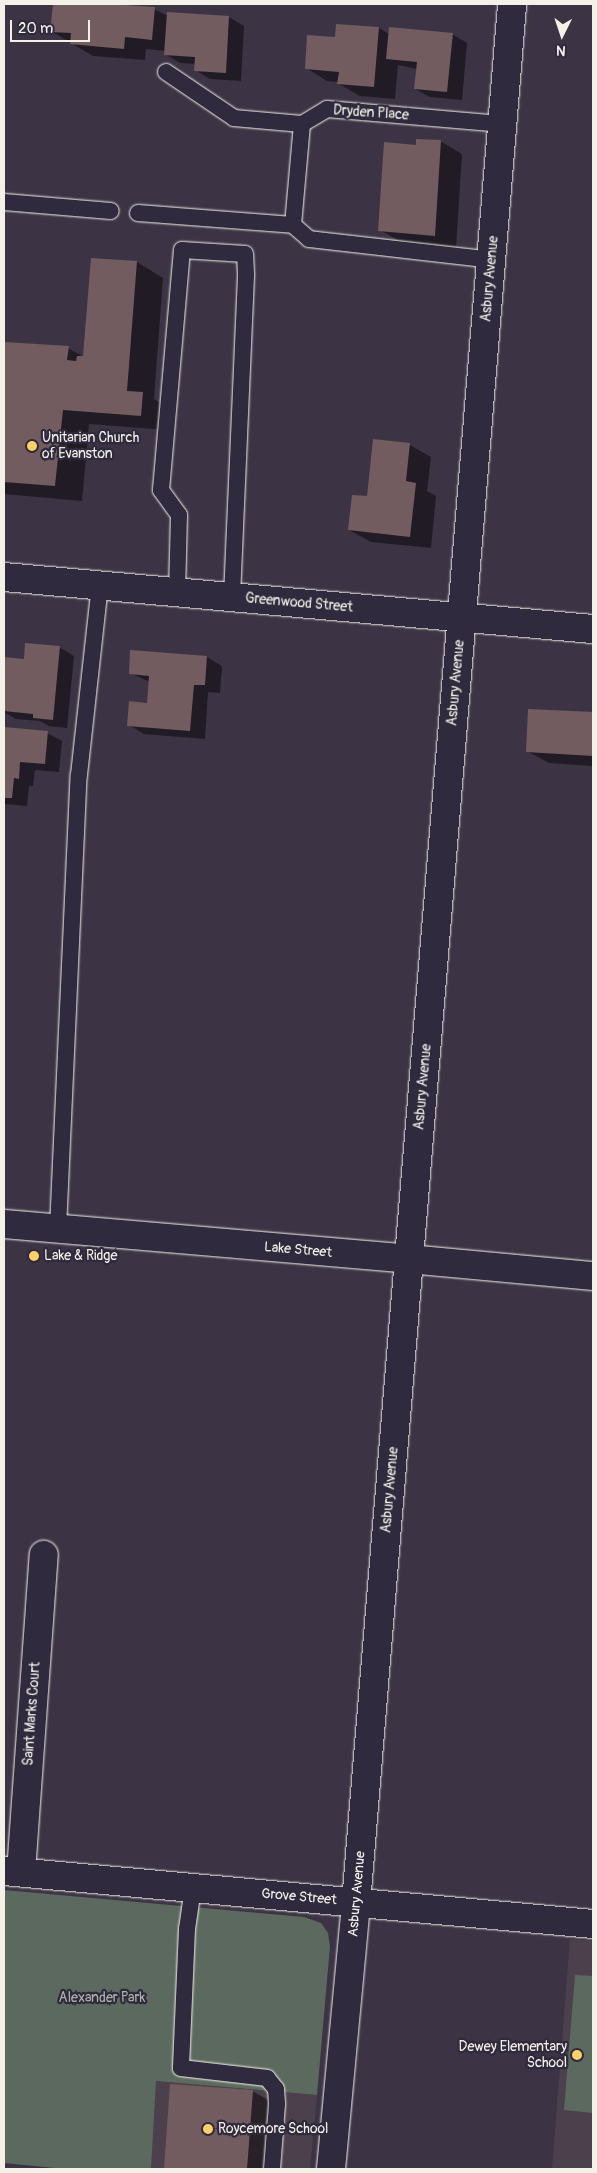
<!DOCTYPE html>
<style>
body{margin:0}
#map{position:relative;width:597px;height:2173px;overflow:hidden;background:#3c3444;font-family:Pangolin,sans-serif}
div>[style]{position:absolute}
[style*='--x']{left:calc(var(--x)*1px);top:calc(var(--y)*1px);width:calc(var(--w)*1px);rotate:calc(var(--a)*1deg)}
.built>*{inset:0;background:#4c404c}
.green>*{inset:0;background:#5b695f}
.shadow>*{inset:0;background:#0007}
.building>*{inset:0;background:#725c60}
.roads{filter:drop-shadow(0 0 1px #f4f1e8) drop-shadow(0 0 1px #f4f1e8)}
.lane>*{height:16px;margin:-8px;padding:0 8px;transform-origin:8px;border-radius:8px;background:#2f2a3d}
.street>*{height:28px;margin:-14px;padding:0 14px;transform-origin:14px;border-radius:14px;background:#2f2a3d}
.secondary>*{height:28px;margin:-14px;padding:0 14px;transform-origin:14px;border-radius:14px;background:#2f2a3d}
.dots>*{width:14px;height:14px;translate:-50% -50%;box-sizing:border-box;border:2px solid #2f2a3d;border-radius:50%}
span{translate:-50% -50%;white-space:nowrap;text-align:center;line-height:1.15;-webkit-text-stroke:4.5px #2f2a3d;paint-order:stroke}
.street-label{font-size:14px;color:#f4f1e8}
.poi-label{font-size:14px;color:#f4f1e8}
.left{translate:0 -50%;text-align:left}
.right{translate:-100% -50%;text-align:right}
.park-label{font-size:14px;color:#afb4aa}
.frame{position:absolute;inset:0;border:5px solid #f4f1e8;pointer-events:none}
.north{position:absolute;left:537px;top:10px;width:50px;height:50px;-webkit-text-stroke:4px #2f2a3d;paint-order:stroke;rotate:184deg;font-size:14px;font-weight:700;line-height:20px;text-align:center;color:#f4f1e8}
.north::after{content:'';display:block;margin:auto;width:18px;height:22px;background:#f4f1e8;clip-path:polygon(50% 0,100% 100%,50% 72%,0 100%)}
.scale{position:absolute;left:10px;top:20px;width:80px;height:22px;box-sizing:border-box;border:2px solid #f4f1e8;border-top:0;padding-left:6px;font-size:15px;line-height:18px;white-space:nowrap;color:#f4f1e8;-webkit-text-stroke:4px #2f2a3d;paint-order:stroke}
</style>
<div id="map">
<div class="built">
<div style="clip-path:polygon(570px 1939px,593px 1941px,593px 2169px,552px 2169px)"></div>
<div style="clip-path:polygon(155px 2081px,317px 2095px,310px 2169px,151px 2169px)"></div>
</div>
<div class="green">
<div style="clip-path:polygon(4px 1890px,304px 1917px,321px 1923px,328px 1933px,330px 1946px,317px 2095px,156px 2081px,151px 2169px,65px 2169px,4px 2163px)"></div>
<div style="clip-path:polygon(575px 1975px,593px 1976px,593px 2113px,564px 2110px)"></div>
</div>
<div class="shadow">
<div style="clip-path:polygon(54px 4px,96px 4px,154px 9px,168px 16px,168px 14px,229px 17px,244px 26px,241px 81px,210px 79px,195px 70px,196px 64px,180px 63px,165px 54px,166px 51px,146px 49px,145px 60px,93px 56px,51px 31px)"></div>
<div style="clip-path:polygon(379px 28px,389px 34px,452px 34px,467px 43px,462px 100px,430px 97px,415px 89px,417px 69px,398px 65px,395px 99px,360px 96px,339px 84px,339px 82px,327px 81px,306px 68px,337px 38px)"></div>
<div style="clip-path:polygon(440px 141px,462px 154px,456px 248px,401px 242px,380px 230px,417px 146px)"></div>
<div style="clip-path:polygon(92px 259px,137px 262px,163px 278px,154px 399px,169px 408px,167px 430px,89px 424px,82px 501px,4px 494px,4px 343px,68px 348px,84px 357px)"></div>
<div style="clip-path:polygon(410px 445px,431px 457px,427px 491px,436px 496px,431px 548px,371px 542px,349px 530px,368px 497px)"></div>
<div style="clip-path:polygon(59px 647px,74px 656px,67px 728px,49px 726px,40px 721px,16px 719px,4px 712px,4px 660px,25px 660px)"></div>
<div style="clip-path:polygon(132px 652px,207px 657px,222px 666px,220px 693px,208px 692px,205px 739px,144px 734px,129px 725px,148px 704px,150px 682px,130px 673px)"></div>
<div style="clip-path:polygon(529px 710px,593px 714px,593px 766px,549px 763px,527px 751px)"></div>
<div style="clip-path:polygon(4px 729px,47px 733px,62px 741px,59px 772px,35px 770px,33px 786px,29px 786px,27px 806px,4px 804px)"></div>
<div style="clip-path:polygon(171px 2085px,252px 2091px,274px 2103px,269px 2169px,165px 2169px)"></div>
</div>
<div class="building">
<div style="clip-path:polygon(53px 4px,111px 4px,155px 7px,152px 40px,125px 37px,124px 49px,70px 44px,71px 33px,50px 32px)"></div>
<div style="clip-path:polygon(167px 12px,229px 16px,226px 73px,194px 71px,195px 57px,164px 55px)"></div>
<div style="clip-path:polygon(336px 24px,379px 27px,374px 87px,337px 84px,339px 72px,305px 69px,307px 35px,335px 37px)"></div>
<div style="clip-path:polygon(389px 27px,453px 33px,447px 92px,414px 89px,417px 62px,386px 59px)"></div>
<div style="clip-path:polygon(416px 139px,441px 140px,435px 236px,378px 231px,384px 142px,416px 145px)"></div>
<div style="clip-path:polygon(91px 258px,137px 261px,127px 391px,143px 392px,141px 416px,63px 410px,55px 486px,4px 482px,4px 342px,69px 346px,67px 360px,76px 361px,77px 356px,83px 356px)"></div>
<div style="clip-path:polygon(373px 439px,410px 443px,406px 481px,416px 483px,410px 537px,348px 530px,352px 495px,367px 496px)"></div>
<div style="clip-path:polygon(25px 643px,60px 646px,53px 720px,33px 718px,33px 714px,4px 711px,4px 657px,24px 659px)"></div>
<div style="clip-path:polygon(130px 650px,207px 656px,205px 685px,194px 685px,190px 731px,127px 726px,129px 701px,147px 703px,149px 676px,129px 674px)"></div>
<div style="clip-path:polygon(528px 709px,593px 712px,593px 756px,526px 752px)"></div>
<div style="clip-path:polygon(4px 727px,48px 731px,45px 764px,20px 762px,19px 779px,14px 778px,12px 798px,4px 798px)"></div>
<div style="clip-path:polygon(170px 2084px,253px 2090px,247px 2169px,164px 2169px)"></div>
</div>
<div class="roads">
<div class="lane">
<div style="--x:166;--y:72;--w:82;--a:34.1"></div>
<div style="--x:234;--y:118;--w:68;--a:5"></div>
<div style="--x:302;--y:124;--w:29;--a:-31"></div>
<div style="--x:327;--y:109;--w:177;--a:4.9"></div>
<div style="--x:302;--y:124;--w:101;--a:95.1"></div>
<div style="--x:293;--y:225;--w:21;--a:41"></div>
<div style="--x:309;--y:239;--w:184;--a:6.5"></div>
<div style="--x:4;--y:202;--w:107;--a:4.8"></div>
<div style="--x:138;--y:213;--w:155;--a:4.4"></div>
<div style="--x:177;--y:592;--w:77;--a:-88.5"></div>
<div style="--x:179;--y:515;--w:31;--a:-126"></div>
<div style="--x:161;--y:490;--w:241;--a:-85"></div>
<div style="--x:182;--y:250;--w:63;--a:3.6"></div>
<div style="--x:245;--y:254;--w:22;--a:87"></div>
<div style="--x:246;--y:276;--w:321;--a:92.5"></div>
<div style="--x:58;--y:1229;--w:454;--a:-87.4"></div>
<div style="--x:79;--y:775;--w:190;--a:-83.7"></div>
<div style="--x:193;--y:1888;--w:41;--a:98.3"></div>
<div style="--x:187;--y:1929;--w:139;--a:92.5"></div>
<div style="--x:181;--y:2068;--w:87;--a:6.6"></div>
<div style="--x:267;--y:2078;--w:14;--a:51"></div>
<div style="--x:276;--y:2089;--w:15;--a:86"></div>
<div style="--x:277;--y:2104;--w:65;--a:94.4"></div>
</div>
<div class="street">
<div style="--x:4;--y:577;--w:591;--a:5.05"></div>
<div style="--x:409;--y:1259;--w:185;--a:5.3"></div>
<div style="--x:4;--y:1871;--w:591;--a:5.14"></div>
<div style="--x:21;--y:1872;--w:318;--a:-85.9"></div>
</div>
<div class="secondary">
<div style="--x:4;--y:1224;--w:407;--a:4.9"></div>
<div style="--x:331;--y:2169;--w:267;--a:-84.6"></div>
<div style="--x:356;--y:1903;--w:1905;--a:-85.3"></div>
</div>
</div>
<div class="dots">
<div style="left:32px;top:446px;background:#ffd166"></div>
<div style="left:34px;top:1256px;background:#ffd166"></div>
<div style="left:577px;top:2055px;background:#ffd166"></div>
<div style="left:208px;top:2129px;background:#ffd166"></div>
</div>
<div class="street-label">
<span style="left:371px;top:113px;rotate:4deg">Dryden Place</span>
<span style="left:490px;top:279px;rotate:-85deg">Asbury Avenue</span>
<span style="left:299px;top:603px;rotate:5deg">Greenwood Street</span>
<span style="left:456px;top:683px;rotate:-85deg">Asbury Avenue</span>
<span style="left:423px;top:1087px;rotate:-85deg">Asbury Avenue</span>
<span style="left:298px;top:1250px;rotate:5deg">Lake Street</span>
<span style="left:390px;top:1490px;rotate:-85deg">Asbury Avenue</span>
<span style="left:32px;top:1714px;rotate:-86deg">Saint Marks Court</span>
<span style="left:357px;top:1894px;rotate:-85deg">Asbury Avenue</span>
<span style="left:299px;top:1897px;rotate:5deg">Grove Street</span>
</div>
<div class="poi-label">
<span class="left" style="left:42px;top:446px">Unitarian Church<br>of Evanston</span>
<span class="left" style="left:44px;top:1256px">Lake &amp; Ridge</span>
<span class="right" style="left:567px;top:2055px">Dewey Elementary<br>School</span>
<span class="left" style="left:218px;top:2129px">Roycemore School</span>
</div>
<div class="park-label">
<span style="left:102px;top:1998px">Alexander Park</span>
</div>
<div class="frame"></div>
<div class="north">N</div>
<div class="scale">20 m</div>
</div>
